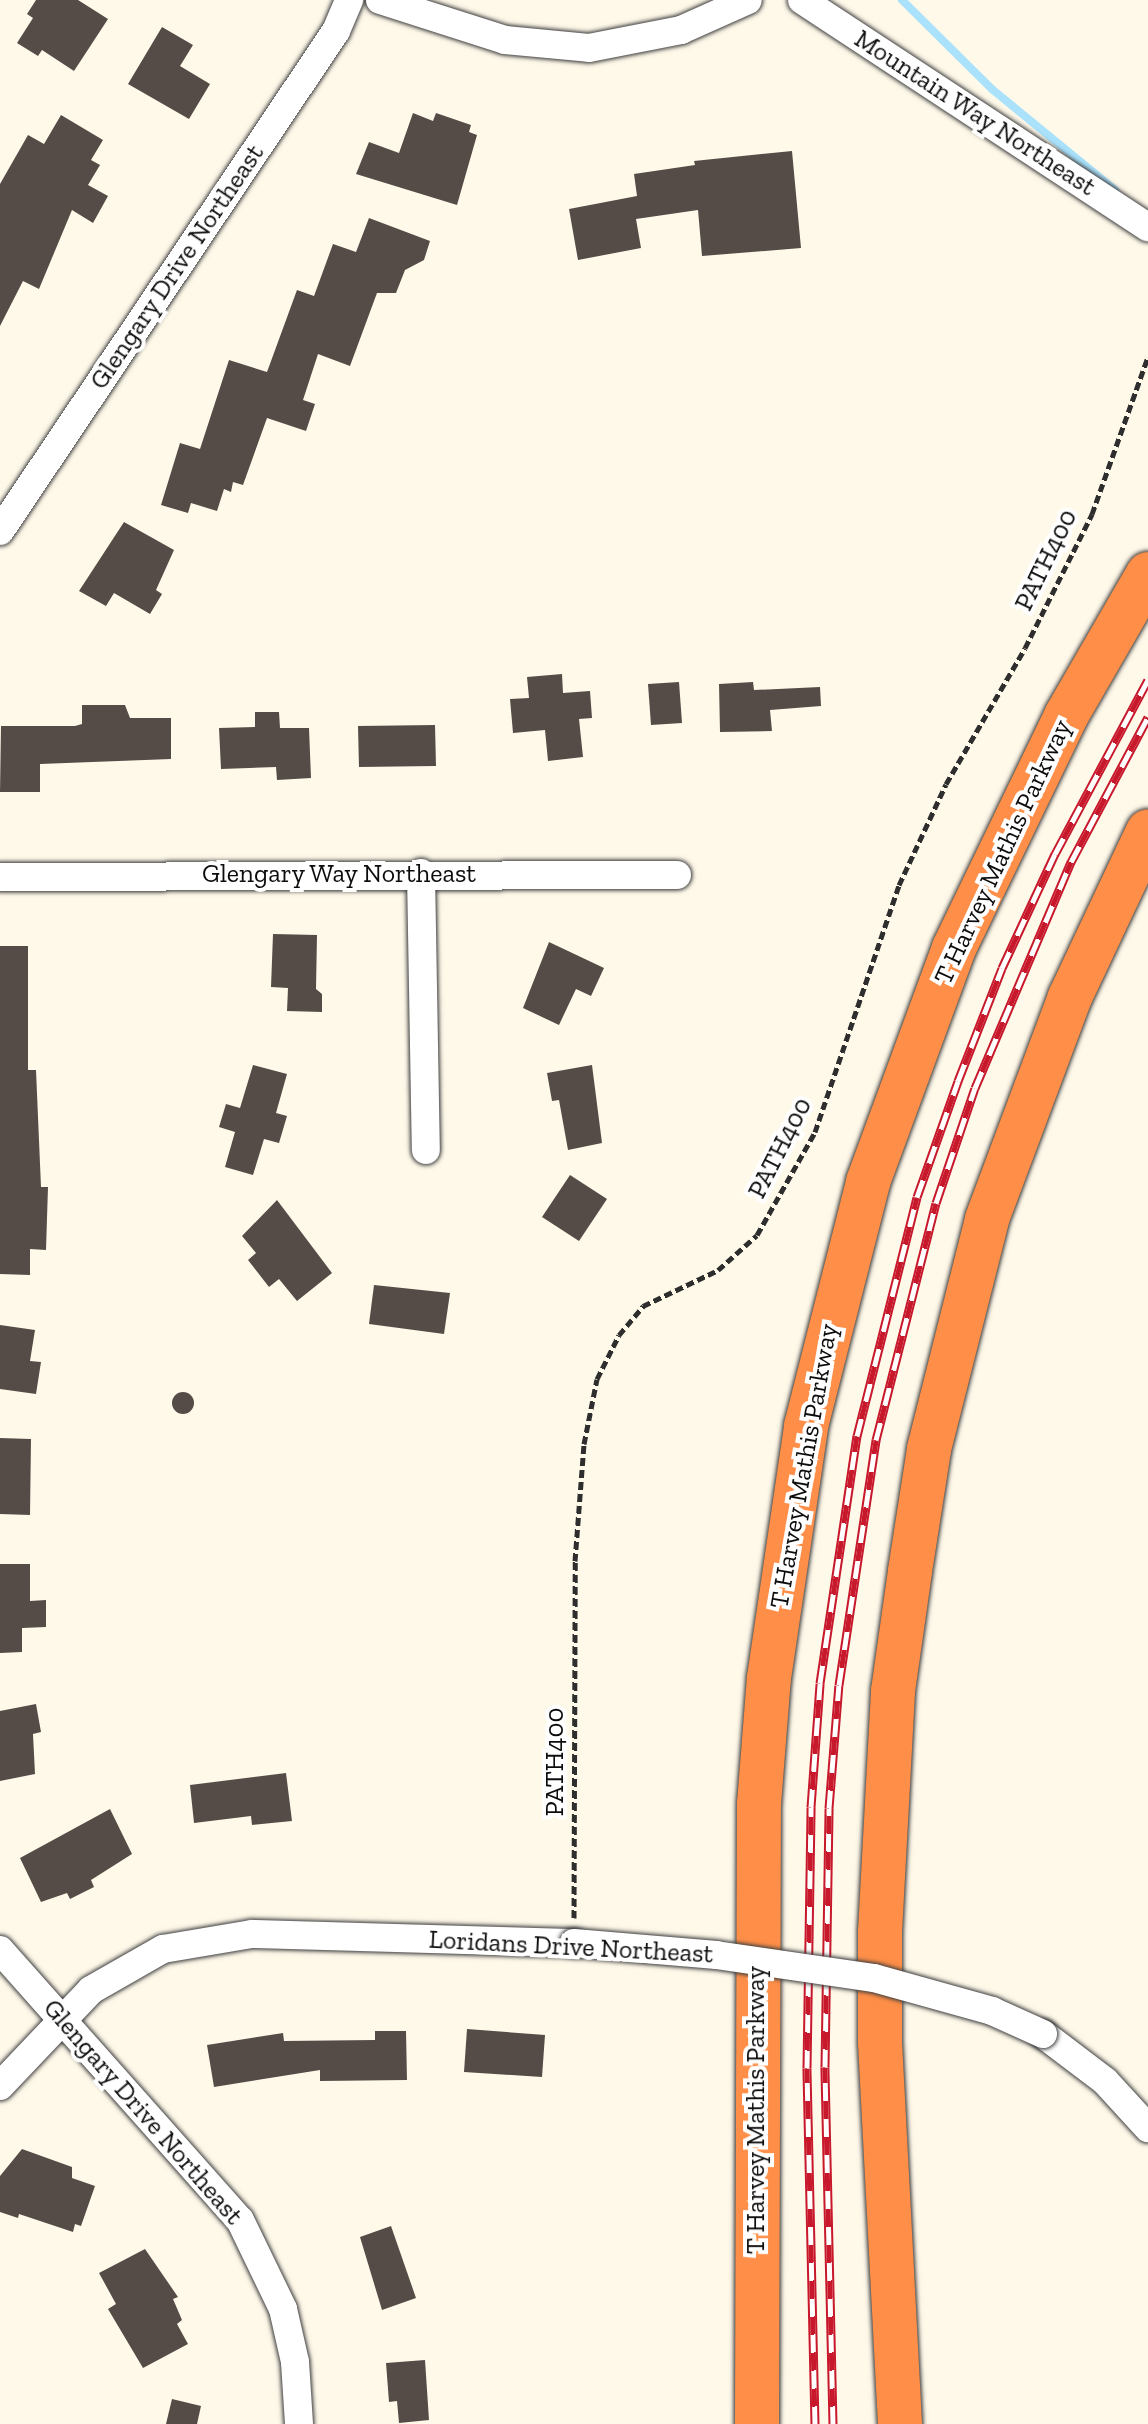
<!DOCTYPE html>
<style>
body{margin:0}
#map{position:relative;width:1148px;height:2424px;overflow:hidden;background:#fff9ea;font-family:"Zilla Slab",serif}
div>[style]{position:absolute}
[style*='--x']{left:calc(var(--x)*1px);top:calc(var(--y)*1px);width:calc(var(--w)*1px);rotate:calc(var(--a)*1deg)}
.stream>*{height:8px;margin:-4px;padding:0 4px;transform-origin:4px;border-radius:4px;background:#aae2fc}
.building>*{inset:0;background:#554c47}
.round{border-radius:50%}
.path>*{height:5px;margin-top:-2.5px;transform-origin:0;background:repeating-linear-gradient(90deg,#2e2e2e 0 8px,transparent 0 12px)}
.roads{filter:drop-shadow(0 0 2px #3f3f3f) drop-shadow(0 0 2px #3f3f3f)}
.minor>*{height:28px;margin:-14px;padding:0 14px;transform-origin:14px;border-radius:14px;background:#fff}
.motorway>*{height:44px;margin:-22px;padding:0 22px;transform-origin:22px;border-radius:22px;background:#ff8f48}
.rail>*{height:9px;margin-top:-4.5px;transform-origin:0;background:repeating-linear-gradient(90deg,#fff 0 18px,#c7182c 0 36px);box-sizing:border-box;border-block:2px solid #c7182c}
.bridges{filter:drop-shadow(0 0 2px #3f3f3f) drop-shadow(0 0 2px #3f3f3f)}
.minor-bridge>*{height:28px;margin:-14px;padding:0 14px;transform-origin:14px;border-radius:14px;background:#fff}
span{translate:-50% -50%;white-space:nowrap;text-align:center;line-height:1.15;-webkit-text-stroke:8px #fff;paint-order:stroke}
.street-label{font-size:26px;color:#0c0c0c}
</style>
<div id="map">
<div class="stream">
<div style="--x:902;--y:0;--w:128;--a:44.7"></div>
<div style="--x:993;--y:90;--w:158;--a:39.3"></div>
</div>
<div class="building">
<div style="clip-path:polygon(36px 0,78px 0,108px 19px,74px 71px,42px 50px,38px 56px,17px 43px,33px 18px,27px 14px)"></div>
<div style="clip-path:polygon(162px 27px,193px 45px,180px 66px,210px 84px,189px 119px,128px 84px)"></div>
<div style="clip-path:polygon(413px 113px,433px 121px,436px 113px,471px 125px,469px 132px,477px 135px,457px 205px,356px 174px,369px 142px,399px 153px)"></div>
<div style="clip-path:polygon(61px 115px,103px 140px,91px 160px,100px 165px,88px 185px,108px 196px,93px 223px,72px 210px,39px 289px,23px 281px,0 326px,0 184px,28px 135px,44px 144px)"></div>
<div style="clip-path:polygon(792px 151px,801px 248px,702px 256px,698px 210px,636px 219px,641px 248px,578px 260px,569px 209px,637px 196px,634px 174px,695px 165px,694px 161px)"></div>
<div style="clip-path:polygon(369px 218px,430px 241px,424px 260px,405px 270px,396px 293px,377px 293px,350px 366px,318px 354px,303px 400px,315px 404px,306px 431px,267px 418px,243px 485px,233px 482px,231px 492px,224px 489px,217px 511px,191px 503px,188px 513px,161px 505px,180px 443px,200px 449px,229px 360px,267px 372px,297px 290px,314px 296px,333px 244px,356px 252px)"></div>
<div style="clip-path:polygon(124px 522px,174px 550px,156px 590px,162px 594px,150px 614px,114px 593px,106px 606px,79px 591px)"></div>
<div style="clip-path:polygon(562px 674px,563px 693px,590px 691px,592px 718px,579px 719px,583px 757px,548px 761px,545px 730px,513px 733px,510px 699px,529px 698px,527px 677px)"></div>
<div style="clip-path:polygon(679px 682px,682px 723px,651px 725px,648px 684px)"></div>
<div style="clip-path:polygon(753px 682px,754px 690px,820px 687px,821px 706px,770px 710px,772px 731px,720px 732px,719px 684px)"></div>
<div style="clip-path:polygon(82px 705px,125px 705px,130px 718px,171px 718px,171px 759px,40px 764px,40px 792px,0 792px,1px 726px,75px 726px,82px 724px)"></div>
<div style="clip-path:polygon(255px 712px,279px 712px,280px 728px,309px 728px,311px 778px,277px 780px,276px 767px,221px 769px,219px 728px,255px 727px)"></div>
<div style="clip-path:polygon(435px 725px,436px 766px,359px 767px,358px 726px)"></div>
<div style="clip-path:polygon(273px 934px,317px 935px,316px 989px,322px 994px,322px 1012px,287px 1011px,288px 988px,271px 987px)"></div>
<div style="clip-path:polygon(549px 942px,604px 968px,591px 996px,576px 989px,559px 1025px,523px 1008px)"></div>
<div style="clip-path:polygon(0 946px,28px 946px,28px 1070px,36px 1070px,41px 1187px,48px 1187px,46px 1250px,30px 1249px,30px 1275px,0 1274px)"></div>
<div style="clip-path:polygon(253px 1065px,287px 1074px,276px 1113px,287px 1116px,279px 1143px,264px 1139px,253px 1175px,225px 1167px,235px 1132px,219px 1127px,226px 1104px,240px 1108px)"></div>
<div style="clip-path:polygon(592px 1065px,602px 1143px,568px 1150px,559px 1100px,552px 1101px,547px 1073px)"></div>
<div style="clip-path:polygon(570px 1175px,607px 1199px,579px 1241px,542px 1217px)"></div>
<div style="clip-path:polygon(277px 1200px,332px 1273px,297px 1301px,279px 1279px,269px 1287px,248px 1260px,256px 1253px,242px 1236px)"></div>
<div style="clip-path:polygon(374px 1285px,450px 1293px,444px 1334px,369px 1324px)"></div>
<div style="clip-path:polygon(0 1325px,35px 1330px,30px 1361px,41px 1362px,36px 1394px,0 1389px)"></div>
<div class="round" style="left:172px;top:1392px;width:22px;height:22px"></div>
<div style="clip-path:polygon(0 1438px,31px 1439px,30px 1515px,0 1514px)"></div>
<div style="clip-path:polygon(0 1564px,30px 1564px,30px 1601px,46px 1600px,46px 1627px,22px 1628px,22px 1652px,0 1653px)"></div>
<div style="clip-path:polygon(36px 1704px,41px 1732px,33px 1734px,35px 1774px,0 1781px,0 1711px)"></div>
<div style="clip-path:polygon(286px 1773px,292px 1821px,252px 1825px,251px 1816px,194px 1823px,190px 1785px)"></div>
<div style="clip-path:polygon(110px 1809px,132px 1854px,91px 1880px,94px 1887px,70px 1899px,67px 1893px,41px 1902px,20px 1858px)"></div>
<div style="clip-path:polygon(467px 2029px,545px 2035px,542px 2077px,464px 2072px)"></div>
<div style="clip-path:polygon(375px 2031px,406px 2031px,407px 2080px,320px 2081px,320px 2070px,214px 2087px,207px 2045px,283px 2033px,284px 2041px,375px 2040px)"></div>
<div style="clip-path:polygon(22px 2149px,72px 2167px,72px 2178px,95px 2186px,81px 2226px,75px 2224px,73px 2232px,19px 2214px,18px 2218px,0 2212px,0 2176px)"></div>
<div style="clip-path:polygon(391px 2226px,416px 2298px,382px 2310px,360px 2237px)"></div>
<div style="clip-path:polygon(145px 2249px,178px 2297px,173px 2299px,182px 2320px,177px 2324px,188px 2344px,143px 2368px,108px 2309px,116px 2304px,99px 2273px)"></div>
<div style="clip-path:polygon(425px 2360px,429px 2420px,399px 2423px,397px 2401px,389px 2402px,386px 2363px)"></div>
<div style="clip-path:polygon(172px 2399px,201px 2406px,197px 2424px,166px 2424px)"></div>
</div>
<div class="path">
<div style="--x:574;--y:1918;--w:357;--a:-89.8"></div>
<div style="--x:575;--y:1561;--w:117;--a:-85.6"></div>
<div style="--x:584;--y:1444;--w:66;--a:-78.7"></div>
<div style="--x:597;--y:1379;--w:49;--a:-63.4"></div>
<div style="--x:619;--y:1335;--w:38;--a:-50"></div>
<div style="--x:643;--y:1306;--w:83;--a:-25.6"></div>
<div style="--x:718;--y:1270;--w:52;--a:-41.9"></div>
<div style="--x:757;--y:1235;--w:118;--a:-60.6"></div>
<div style="--x:815;--y:1132;--w:261;--a:-71.2"></div>
<div style="--x:899;--y:885;--w:111;--a:-65"></div>
<div style="--x:946;--y:784;--w:157;--a:-59.8"></div>
<div style="--x:1025;--y:648;--w:150;--a:-63.4"></div>
<div style="--x:1092;--y:514;--w:167;--a:-70.4"></div>
</div>
<div class="roads">
<div class="minor">
<div style="--x:380;--y:0;--w:131;--a:17.7"></div>
<div style="--x:505;--y:40;--w:84;--a:5.4"></div>
<div style="--x:589;--y:48;--w:94;--a:-11.1"></div>
<div style="--x:681;--y:30;--w:73;--a:-24.1"></div>
<div style="--x:802;--y:0;--w:414;--a:33.3"></div>
<div style="--x:0;--y:531;--w:602;--a:-56.1"></div>
<div style="--x:336;--y:31;--w:34;--a:-67"></div>
<div style="--x:421;--y:873;--w:277;--a:89"></div>
<div style="--x:0;--y:877;--w:677;--a:-0.17"></div>
<div style="--x:0;--y:1950;--w:361;--a:48.4"></div>
<div style="--x:240;--y:2220;--w:99;--a:64.2"></div>
<div style="--x:283;--y:2309;--w:54;--a:77.2"></div>
<div style="--x:295;--y:2362;--w:62;--a:86.3"></div>
<div style="--x:1043;--y:2034;--w:78;--a:37.2"></div>
<div style="--x:1105;--y:2081;--w:64;--a:47.5"></div>
<div style="--x:0;--y:2086;--w:132;--a:-46.5"></div>
<div style="--x:91;--y:1990;--w:83;--a:-29.7"></div>
<div style="--x:163;--y:1949;--w:90;--a:-9.6"></div>
<div style="--x:252;--y:1934;--w:322;--a:1.6"></div>
</div>
<div class="motorway">
<div style="--x:757;--y:2424;--w:620;--a:-89.82"></div>
<div style="--x:759;--y:1804;--w:126;--a:-85.5"></div>
<div style="--x:769;--y:1678;--w:255;--a:-81.6"></div>
<div style="--x:806;--y:1426;--w:252;--a:-75.7"></div>
<div style="--x:868;--y:1182;--w:249;--a:-69.8"></div>
<div style="--x:954;--y:948;--w:258;--a:-64.2"></div>
<div style="--x:1066;--y:716;--w:164;--a:-60"></div>
<div style="--x:900;--y:2424;--w:383;--a:-93"></div>
<div style="--x:880;--y:2042;--w:110;--a:-90"></div>
<div style="--x:880;--y:1932;--w:241;--a:-86.9"></div>
<div style="--x:893;--y:1691;--w:121;--a:-81.9"></div>
<div style="--x:910;--y:1571;--w:123;--a:-81.1"></div>
<div style="--x:929;--y:1449;--w:237;--a:-75.8"></div>
<div style="--x:987;--y:1219;--w:237;--a:-69.5"></div>
<div style="--x:1070;--y:997;--w:183;--a:-64.8"></div>
</div>
</div>
<div class="rail">
<div style="--x:815;--y:2424;--w:356;--a:-91.3"></div>
<div style="--x:807;--y:2068;--w:261;--a:-89.1"></div>
<div style="--x:811;--y:1807;--w:124;--a:-85.8"></div>
<div style="--x:820;--y:1683;--w:250;--a:-81.5"></div>
<div style="--x:857;--y:1436;--w:246;--a:-75.9"></div>
<div style="--x:917;--y:1197;--w:123;--a:-70.5"></div>
<div style="--x:958;--y:1081;--w:121;--a:-68.7"></div>
<div style="--x:1002;--y:968;--w:126;--a:-65.1"></div>
<div style="--x:1055;--y:854;--w:197;--a:-61.9"></div>
<div style="--x:833;--y:2424;--w:357;--a:-91.3"></div>
<div style="--x:825;--y:2067;--w:259;--a:-89.1"></div>
<div style="--x:829;--y:1808;--w:123;--a:-85.4"></div>
<div style="--x:839;--y:1685;--w:248;--a:-81.4"></div>
<div style="--x:876;--y:1440;--w:244;--a:-75.8"></div>
<div style="--x:936;--y:1203;--w:121;--a:-71.3"></div>
<div style="--x:975;--y:1088;--w:246;--a:-67"></div>
<div style="--x:1071;--y:862;--w:164;--a:-62"></div>
</div>
<div class="bridges">
<div class="minor-bridge">
<div style="--x:574;--y:1943;--w:143;--a:4.8"></div>
<div style="--x:716;--y:1955;--w:160;--a:8.3"></div>
<div style="--x:874;--y:1978;--w:123;--a:15.6"></div>
<div style="--x:992;--y:2011;--w:56;--a:24.3"></div>
</div>
</div>
<div class="street-label">
<span style="left:975px;top:113px;rotate:33deg">Mountain Way Northeast</span>
<span style="left:177px;top:267px;rotate:-56deg">Glengary Drive Northeast</span>
<span style="left:1046px;top:560px;rotate:-64deg">PATH400</span>
<span style="left:1003px;top:852px;rotate:-65deg">T Harvey Mathis Parkway</span>
<span style="left:339px;top:874px">Glengary Way Northeast</span>
<span style="left:780px;top:1148px;rotate:-63deg">PATH400</span>
<span style="left:804px;top:1466px;rotate:-80deg">T Harvey Mathis Parkway</span>
<span style="left:555px;top:1762px;rotate:-90deg">PATH400</span>
<span style="left:571px;top:1947px;rotate:3deg">Loridans Drive Northeast</span>
<span style="left:756px;top:2110px;rotate:-90deg">T Harvey Mathis Parkway</span>
<span style="left:143px;top:2112px;rotate:49deg">Glengary Drive Northeast</span>
</div>
</div>
